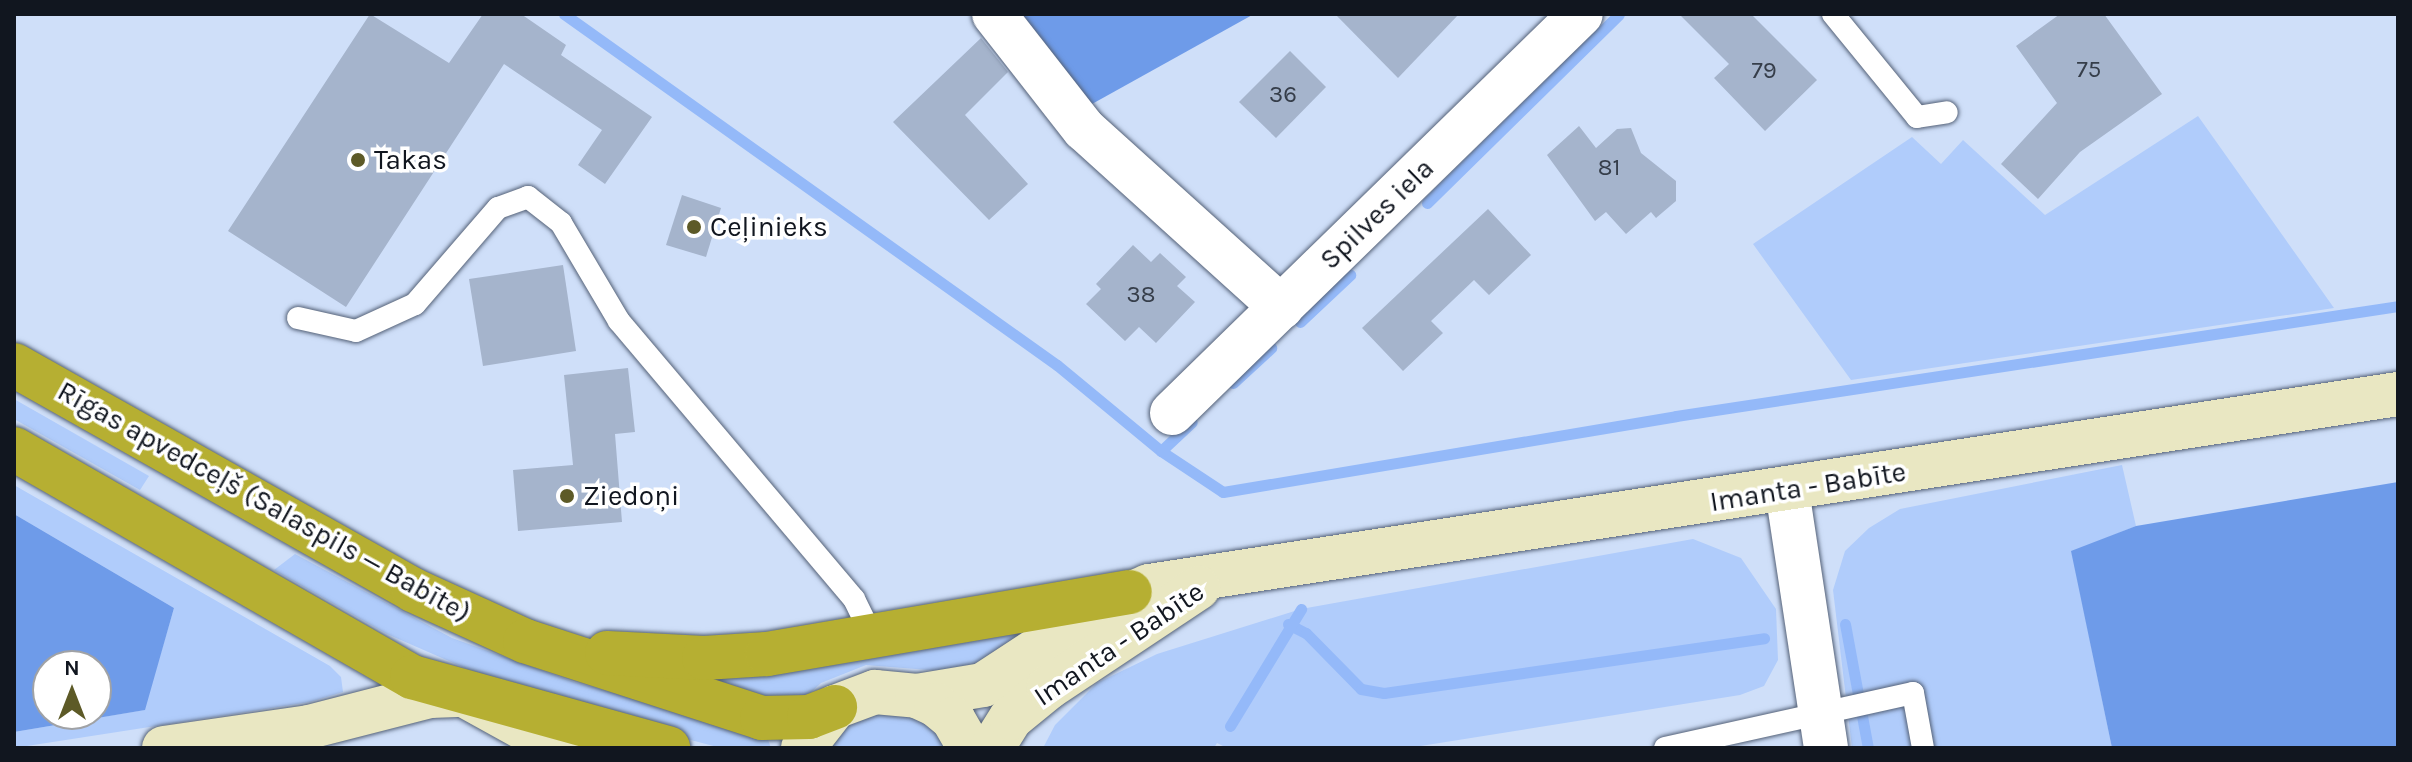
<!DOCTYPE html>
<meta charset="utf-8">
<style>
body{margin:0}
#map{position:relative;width:2412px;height:762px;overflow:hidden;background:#cfdff9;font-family:Karla,sans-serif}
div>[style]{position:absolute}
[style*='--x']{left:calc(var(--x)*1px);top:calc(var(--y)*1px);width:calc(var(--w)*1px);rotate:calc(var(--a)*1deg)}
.green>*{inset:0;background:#b0ccfb}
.forest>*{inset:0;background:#6e9be9}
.stream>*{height:11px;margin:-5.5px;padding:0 5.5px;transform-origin:5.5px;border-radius:5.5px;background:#94b9f9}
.building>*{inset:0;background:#a5b4cc}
.roads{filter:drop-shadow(0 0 2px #546177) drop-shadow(0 0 2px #546177)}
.lane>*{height:22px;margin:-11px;padding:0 11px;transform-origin:11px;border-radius:11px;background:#fff}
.street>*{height:44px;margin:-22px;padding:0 22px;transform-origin:22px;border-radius:22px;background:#fff}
.secondary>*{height:44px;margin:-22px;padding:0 22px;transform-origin:22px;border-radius:22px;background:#e9e7c2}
.highway>*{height:44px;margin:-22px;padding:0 22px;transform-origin:22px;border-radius:22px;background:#b6af32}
.dots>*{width:22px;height:22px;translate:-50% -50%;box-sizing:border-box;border:4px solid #fff;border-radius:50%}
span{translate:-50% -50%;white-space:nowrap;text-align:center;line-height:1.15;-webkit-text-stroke:7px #fff;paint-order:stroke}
.number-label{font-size:24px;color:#363e4a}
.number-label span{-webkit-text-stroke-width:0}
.poi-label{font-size:28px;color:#11161f}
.left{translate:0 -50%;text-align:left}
.street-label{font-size:28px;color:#11161f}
.frame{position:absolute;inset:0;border:16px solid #11161f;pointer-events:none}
.north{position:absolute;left:32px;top:650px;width:80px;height:80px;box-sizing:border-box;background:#fff;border:2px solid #a0a2a5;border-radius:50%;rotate:0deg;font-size:22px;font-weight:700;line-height:32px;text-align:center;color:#11161f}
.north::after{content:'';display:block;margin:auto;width:28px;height:36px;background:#5d5a27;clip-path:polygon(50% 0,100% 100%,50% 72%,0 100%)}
</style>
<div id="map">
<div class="green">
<div style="clip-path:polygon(2198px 116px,2334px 308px,1851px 380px,1753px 244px,1912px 137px,1941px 164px,1963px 140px,2045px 215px)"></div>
<div style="clip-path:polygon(14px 399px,149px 476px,140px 490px,14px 419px)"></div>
<div style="clip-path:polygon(2122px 465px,2136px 526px,2072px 552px,2112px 748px,1852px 748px,1833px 590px,1845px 551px,1869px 528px,1900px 509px)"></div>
<div style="clip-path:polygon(14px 485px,330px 666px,341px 677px,343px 692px,310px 702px,14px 748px,14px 732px,144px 710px,174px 608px,14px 514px)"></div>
<div style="clip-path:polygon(1693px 539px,1741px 558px,1776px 609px,1778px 660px,1764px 686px,1740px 695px,1408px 748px,1227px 748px,1217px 743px,1214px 748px,1043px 748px,1055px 725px,1097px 683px,1157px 654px,1301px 609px)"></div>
<div style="clip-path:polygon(295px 554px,452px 638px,574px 682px,752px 731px,767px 737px,771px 748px,721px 748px,604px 717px,465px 668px,387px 634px,274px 570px)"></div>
<div style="clip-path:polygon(1069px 612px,978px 674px,866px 665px,821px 683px,809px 694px,765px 703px,683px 672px)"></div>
<div style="clip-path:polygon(909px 709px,955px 748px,819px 748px,851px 714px)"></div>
</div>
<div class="forest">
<div style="clip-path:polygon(1022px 14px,1254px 14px,1092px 104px)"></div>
<div style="clip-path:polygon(2398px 482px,2398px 748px,2112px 748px,2071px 551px,2136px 526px)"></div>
<div style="clip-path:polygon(evenodd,14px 514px,174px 608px,145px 710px,14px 732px,14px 514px,48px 666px,96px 666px,96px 714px,48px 714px,48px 666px)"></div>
</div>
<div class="stream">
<div style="--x:564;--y:14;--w:605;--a:35.45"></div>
<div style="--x:1057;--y:365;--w:135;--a:39.6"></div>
<div style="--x:1161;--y:451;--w:74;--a:33.5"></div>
<div style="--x:1223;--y:492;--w:459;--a:-9.5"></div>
<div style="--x:1676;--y:416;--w:730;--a:-8.66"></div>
<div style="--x:1427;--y:203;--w:269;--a:-44.5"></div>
<div style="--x:1300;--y:322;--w:69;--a:-43.2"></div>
<div style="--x:1233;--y:383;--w:52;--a:-42.6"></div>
<div style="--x:1161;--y:451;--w:42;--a:-43.1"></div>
<div style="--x:1288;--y:624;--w:20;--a:27"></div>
<div style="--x:1306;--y:633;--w:78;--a:45.5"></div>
<div style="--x:1361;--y:689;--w:23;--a:10"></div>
<div style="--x:1384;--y:693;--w:384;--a:-8.2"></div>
<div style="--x:1845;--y:624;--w:126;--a:79.5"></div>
<div style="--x:1230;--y:726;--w:137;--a:-58.7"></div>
</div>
<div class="building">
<div style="clip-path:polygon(370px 14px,449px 63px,483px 14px,521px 14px,566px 45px,561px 55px,652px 117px,605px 184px,578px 165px,602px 130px,504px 64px,346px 307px,228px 231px)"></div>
<div style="clip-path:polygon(1335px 14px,1459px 14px,1398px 78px)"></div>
<div style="clip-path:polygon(1679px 14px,1751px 14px,1817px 80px,1765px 131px,1714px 78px,1729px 64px)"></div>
<div style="clip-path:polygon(2060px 14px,2104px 14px,2162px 94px,2080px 152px,2038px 199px,2001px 164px,2057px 103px,2016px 46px)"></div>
<div style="clip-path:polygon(981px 38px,1008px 72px,965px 115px,1028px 184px,989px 220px,893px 122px)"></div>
<div style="clip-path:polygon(1290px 51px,1326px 87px,1276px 138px,1239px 102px)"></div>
<div style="clip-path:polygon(1579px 126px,1596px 148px,1617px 129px,1631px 128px,1641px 153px,1676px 181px,1676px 201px,1656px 218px,1651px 212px,1626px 234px,1606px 212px,1595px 221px,1547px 155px)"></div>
<div style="clip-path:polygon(682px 195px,721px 208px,706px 257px,666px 245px)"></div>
<div style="clip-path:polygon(1488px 209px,1531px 255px,1489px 295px,1474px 280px,1431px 321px,1443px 333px,1403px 371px,1362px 328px)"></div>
<div style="clip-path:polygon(1133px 245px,1151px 262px,1160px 253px,1186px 277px,1177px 286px,1195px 302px,1156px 343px,1139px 327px,1125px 341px,1086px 304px,1101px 289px,1096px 284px)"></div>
<div style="clip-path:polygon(563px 265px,576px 351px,483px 366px,469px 279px)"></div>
<div style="clip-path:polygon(628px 368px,635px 432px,615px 434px,622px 522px,518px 531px,513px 470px,573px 465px,564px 375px)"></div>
</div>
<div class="roads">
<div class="lane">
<div style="--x:1833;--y:14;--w:133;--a:50.8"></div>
<div style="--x:1917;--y:117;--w:30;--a:-9"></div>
<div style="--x:298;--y:318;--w:59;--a:12.6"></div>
<div style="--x:356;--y:331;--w:65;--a:-24.6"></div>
<div style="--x:415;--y:304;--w:127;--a:-49.2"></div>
<div style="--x:498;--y:208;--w:32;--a:-20"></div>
<div style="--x:528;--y:197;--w:42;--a:38.2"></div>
<div style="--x:561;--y:223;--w:114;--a:59.4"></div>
<div style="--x:619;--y:321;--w:364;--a:49.8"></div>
<div style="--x:854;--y:599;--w:43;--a:64"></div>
<div style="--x:1665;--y:748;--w:254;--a:-12.5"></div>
<div style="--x:1913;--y:693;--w:56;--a:79.7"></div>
</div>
<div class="street">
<div style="--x:994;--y:14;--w:146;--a:52"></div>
<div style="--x:1084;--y:129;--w:266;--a:42.1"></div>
<div style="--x:1172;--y:413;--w:571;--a:-44.29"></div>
<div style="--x:1787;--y:490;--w:261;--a:81.4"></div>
</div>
<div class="secondary">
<div style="--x:917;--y:696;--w:67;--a:-9.5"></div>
<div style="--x:983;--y:685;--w:146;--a:-33.3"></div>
<div style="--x:1105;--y:605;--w:48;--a:-23.4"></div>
<div style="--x:1149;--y:586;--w:1264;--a:-8.74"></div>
<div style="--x:164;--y:748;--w:147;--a:-8.2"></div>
<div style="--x:309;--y:727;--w:125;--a:-14.4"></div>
<div style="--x:430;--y:696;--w:34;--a:-2"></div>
<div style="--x:464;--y:695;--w:110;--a:28.9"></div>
<div style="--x:803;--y:748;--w:52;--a:-52"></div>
<div style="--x:835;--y:707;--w:43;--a:-20.6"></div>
<div style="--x:875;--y:692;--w:42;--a:5.4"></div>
<div style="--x:917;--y:696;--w:21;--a:25"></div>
<div style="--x:936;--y:705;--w:22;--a:39"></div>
<div style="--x:953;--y:719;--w:34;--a:60"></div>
<div style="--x:992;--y:748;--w:36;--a:-58"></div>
<div style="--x:1011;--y:718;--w:49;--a:-39.2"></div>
<div style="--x:1049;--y:687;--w:179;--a:-33.6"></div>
</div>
<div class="highway">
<div style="--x:14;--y:365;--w:458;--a:29.4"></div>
<div style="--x:413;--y:590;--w:123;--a:24.5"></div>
<div style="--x:525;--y:641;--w:249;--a:18"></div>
<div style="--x:762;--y:718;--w:47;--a:-1.2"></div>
<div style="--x:809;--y:717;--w:28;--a:-21"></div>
<div style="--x:14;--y:449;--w:459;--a:29.8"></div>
<div style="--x:412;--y:677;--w:266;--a:15.5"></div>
<div style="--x:607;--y:653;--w:97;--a:3"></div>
<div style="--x:704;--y:658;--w:63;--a:-3.6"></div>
<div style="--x:767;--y:654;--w:368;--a:-9.7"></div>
</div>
</div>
<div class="dots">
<div style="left:358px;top:160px;background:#5d5a27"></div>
<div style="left:694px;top:227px;background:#5d5a27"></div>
<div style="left:567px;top:496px;background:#5d5a27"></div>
</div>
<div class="number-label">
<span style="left:2089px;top:70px">75</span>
<span style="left:1764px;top:71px">79</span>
<span style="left:1283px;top:95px">36</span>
<span style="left:1609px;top:168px">81</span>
<span style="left:1141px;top:295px">38</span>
</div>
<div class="poi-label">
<span class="left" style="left:374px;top:160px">Takas</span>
<span class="left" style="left:710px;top:227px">Ceļinieks</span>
<span class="left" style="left:583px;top:496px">Ziedoņi</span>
</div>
<div class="street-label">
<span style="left:1377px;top:214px;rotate:-44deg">Spilves iela</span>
<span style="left:1808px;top:487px;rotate:-9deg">Imanta - Babīte</span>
<span style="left:264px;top:502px;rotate:29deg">Rīgas apvedceļš (Salaspils — Babīte)</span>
<span style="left:1119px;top:644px;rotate:-34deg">Imanta - Babīte</span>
</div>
<div class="frame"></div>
<div class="north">N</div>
</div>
